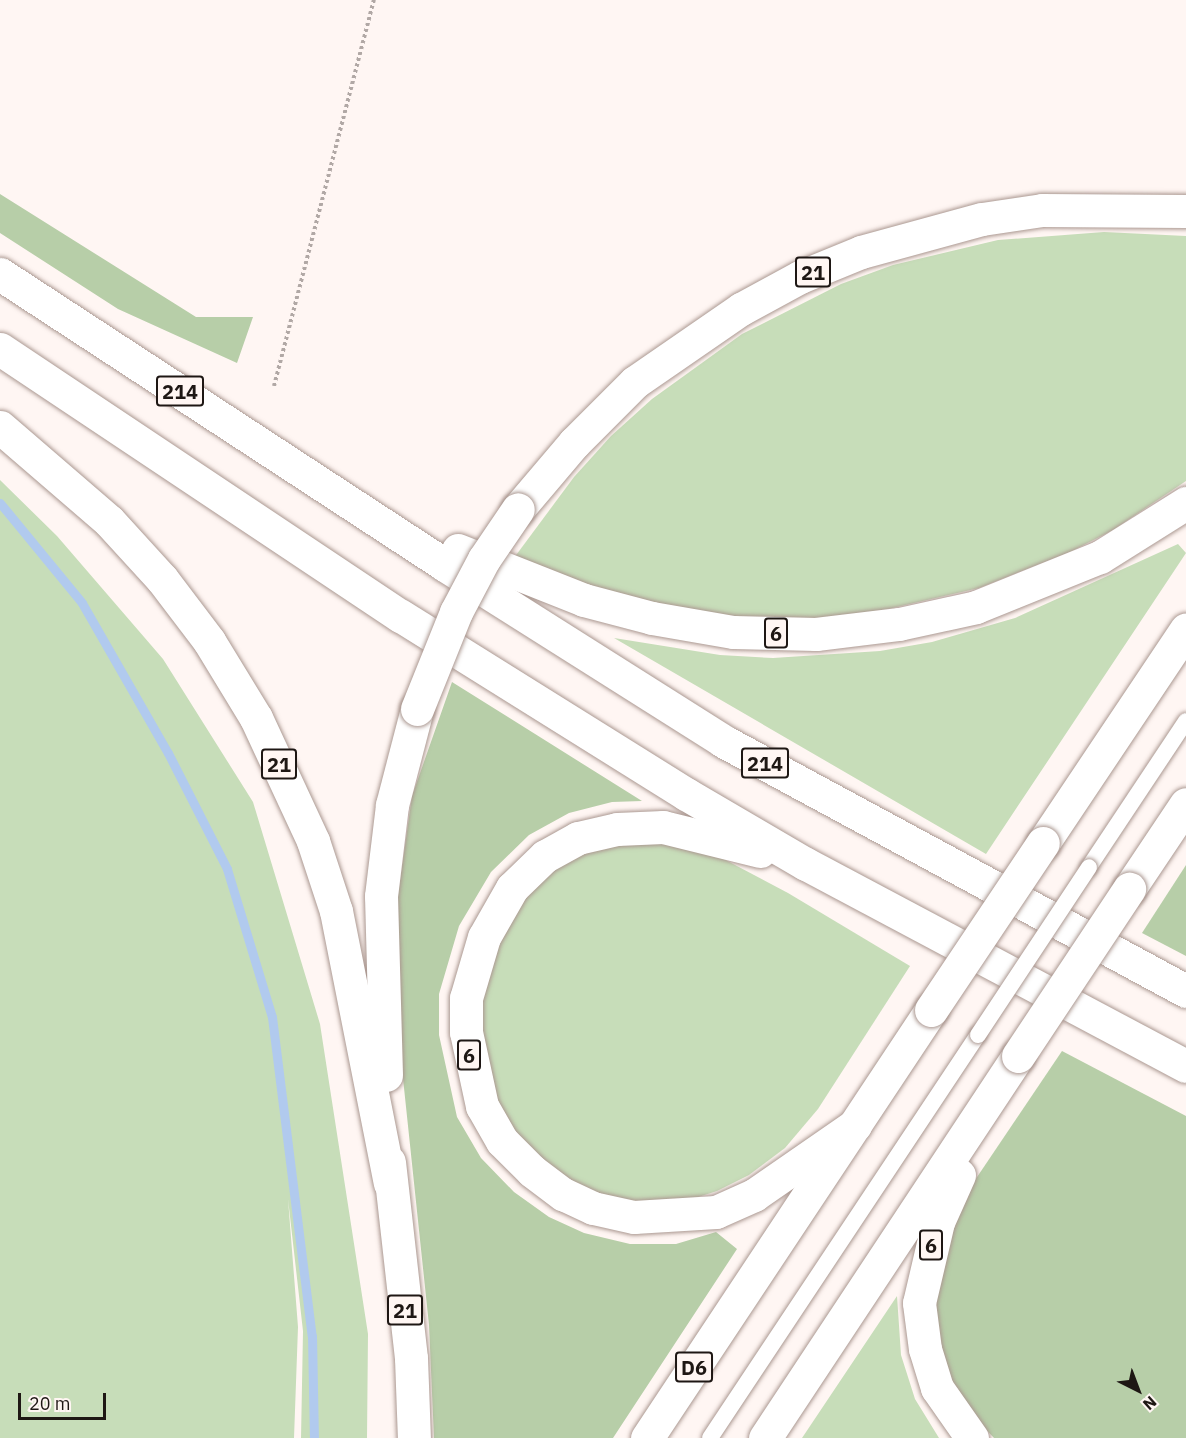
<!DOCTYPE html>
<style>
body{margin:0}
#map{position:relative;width:1186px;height:1438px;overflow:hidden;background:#fff6f3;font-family:"IBM Plex Sans",sans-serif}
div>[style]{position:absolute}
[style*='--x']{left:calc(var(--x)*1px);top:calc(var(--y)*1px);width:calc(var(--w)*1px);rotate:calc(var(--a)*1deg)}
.green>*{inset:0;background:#c7ddb9}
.forest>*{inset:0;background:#b7cea8}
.stream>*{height:9px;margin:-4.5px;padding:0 4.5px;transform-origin:4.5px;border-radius:4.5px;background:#b1caee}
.path>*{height:4px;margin-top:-2px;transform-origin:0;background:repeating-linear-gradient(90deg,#b1a8a5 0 3px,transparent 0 6px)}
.roads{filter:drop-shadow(0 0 2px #ab9891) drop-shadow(0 0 2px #ab9891)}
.lane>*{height:16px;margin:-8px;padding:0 8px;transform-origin:8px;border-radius:8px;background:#fff}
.highway>*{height:33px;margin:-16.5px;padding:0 16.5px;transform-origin:16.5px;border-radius:16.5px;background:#fff}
.bridges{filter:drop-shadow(0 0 2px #ab9891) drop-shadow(0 0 2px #ab9891)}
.lane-bridge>*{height:16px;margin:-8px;padding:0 8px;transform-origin:8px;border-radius:8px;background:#fff}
.highway-bridge>*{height:33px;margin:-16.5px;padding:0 16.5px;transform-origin:16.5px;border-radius:16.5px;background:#fff}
span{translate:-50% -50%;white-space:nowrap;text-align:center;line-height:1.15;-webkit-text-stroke:5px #fff6f3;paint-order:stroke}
.shield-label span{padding:2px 4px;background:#fff6f3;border:2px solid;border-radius:4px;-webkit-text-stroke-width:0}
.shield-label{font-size:20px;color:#1e1714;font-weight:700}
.north{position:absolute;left:1108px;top:1360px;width:60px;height:60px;-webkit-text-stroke:4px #fff6f3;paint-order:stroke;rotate:138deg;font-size:16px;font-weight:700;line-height:24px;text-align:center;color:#1e1714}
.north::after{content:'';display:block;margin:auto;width:21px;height:27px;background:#1e1714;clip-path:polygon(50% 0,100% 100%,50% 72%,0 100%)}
.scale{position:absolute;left:18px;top:1393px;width:88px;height:27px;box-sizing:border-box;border:3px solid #1e1714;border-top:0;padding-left:8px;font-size:18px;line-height:21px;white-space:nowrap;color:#1e1714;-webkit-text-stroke:4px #fff6f3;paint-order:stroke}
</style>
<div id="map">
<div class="green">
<div style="clip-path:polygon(1104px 232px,1186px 236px,1186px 481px,1113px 530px,1070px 552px,979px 588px,875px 612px,822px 618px,715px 617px,508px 566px,574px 477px,611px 436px,652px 399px,742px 334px,841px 284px,893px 265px,998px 240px)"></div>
<div style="clip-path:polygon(0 480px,57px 536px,163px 659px,253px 802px,320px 1024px,368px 1334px,367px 1438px,301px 1438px,303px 1331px,288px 1199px,298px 1327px,294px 1438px,0 1438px)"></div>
<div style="clip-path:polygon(1178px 544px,1186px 553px,986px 854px,614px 638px,720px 655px,773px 658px,880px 651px,932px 642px,1015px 618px)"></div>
<div style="clip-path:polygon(618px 840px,699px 846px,788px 893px,910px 966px,818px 1109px,785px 1148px,749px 1175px,717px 1191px,670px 1206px,596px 1197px,539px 1163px,492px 1102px,477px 1000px,494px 941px,521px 895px,551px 865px)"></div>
<div style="clip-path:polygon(897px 1296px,901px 1355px,915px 1399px,939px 1438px,802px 1438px)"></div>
</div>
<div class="forest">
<div style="clip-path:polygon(0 194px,196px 317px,253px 317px,237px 363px,118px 309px,0 233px)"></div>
<div style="clip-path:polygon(452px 682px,642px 801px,612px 802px,569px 813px,529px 835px,491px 872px,459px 926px,439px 994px,439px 1035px,457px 1117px,481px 1158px,514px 1192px,549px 1217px,584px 1233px,630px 1244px,676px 1244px,716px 1232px,737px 1249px,613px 1438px,434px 1438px,429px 1325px,396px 1012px,394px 923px,412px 796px)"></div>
<div style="clip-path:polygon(1186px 865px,1186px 956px,1142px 933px)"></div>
<div style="clip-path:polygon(1062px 1051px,1186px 1116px,1186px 1438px,994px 1438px,974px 1417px,952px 1382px,940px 1346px,935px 1303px,953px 1227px,971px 1186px)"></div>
</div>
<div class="stream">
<div style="--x:0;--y:503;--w:129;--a:50.6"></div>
<div style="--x:82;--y:603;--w:173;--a:60.2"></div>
<div style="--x:168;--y:753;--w:130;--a:63"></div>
<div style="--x:227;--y:869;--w:155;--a:73.1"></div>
<div style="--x:272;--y:1017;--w:321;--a:82.9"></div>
<div style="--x:312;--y:1336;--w:102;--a:88.9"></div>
</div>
<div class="path">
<div style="--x:274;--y:386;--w:399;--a:-75.5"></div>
</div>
<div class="roads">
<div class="lane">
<div style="--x:1089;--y:867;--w:175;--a:-56.4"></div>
<div style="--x:710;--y:1438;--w:484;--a:-56.4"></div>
</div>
<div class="highway">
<div style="--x:0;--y:274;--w:532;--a:33.18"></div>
<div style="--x:445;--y:565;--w:329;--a:32.3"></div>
<div style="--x:723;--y:741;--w:526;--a:28.37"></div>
<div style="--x:0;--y:349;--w:482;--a:33.7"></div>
<div style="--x:401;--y:616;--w:336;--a:32"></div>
<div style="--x:686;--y:794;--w:139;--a:30.3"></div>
<div style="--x:806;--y:864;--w:430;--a:28"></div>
<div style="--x:0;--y:427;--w:144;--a:40.8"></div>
<div style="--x:109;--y:521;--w:79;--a:47.6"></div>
<div style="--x:162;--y:579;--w:78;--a:52.8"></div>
<div style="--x:209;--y:641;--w:90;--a:58.6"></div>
<div style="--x:256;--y:718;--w:136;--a:65.1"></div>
<div style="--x:313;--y:841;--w:74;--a:71.8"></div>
<div style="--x:336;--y:911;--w:277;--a:78.8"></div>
<div style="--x:518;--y:509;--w:87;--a:-49.7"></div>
<div style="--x:574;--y:443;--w:86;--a:-45"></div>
<div style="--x:635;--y:382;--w:129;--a:-34.6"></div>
<div style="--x:741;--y:309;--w:67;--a:-28.5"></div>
<div style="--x:800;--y:277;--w:66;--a:-22.3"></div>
<div style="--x:861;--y:252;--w:125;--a:-15.3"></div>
<div style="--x:982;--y:219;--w:61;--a:-8.5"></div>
<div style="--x:1042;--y:210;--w:144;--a:0.4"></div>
<div style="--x:458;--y:550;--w:136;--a:21.6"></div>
<div style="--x:584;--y:600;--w:70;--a:14.8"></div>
<div style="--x:652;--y:618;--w:82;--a:9.8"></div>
<div style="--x:733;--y:632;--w:83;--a:1.4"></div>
<div style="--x:816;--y:634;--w:84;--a:-6.9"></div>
<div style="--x:899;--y:624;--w:79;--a:-12.4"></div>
<div style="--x:976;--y:607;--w:134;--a:-22"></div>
<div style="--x:1100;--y:557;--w:102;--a:-32.1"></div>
<div style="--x:1043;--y:843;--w:257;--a:-56.2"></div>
<div style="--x:760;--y:851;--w:100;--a:-166.1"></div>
<div style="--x:663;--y:827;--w:46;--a:177.5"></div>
<div style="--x:617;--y:829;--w:40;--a:167"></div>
<div style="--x:578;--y:838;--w:38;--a:151"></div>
<div style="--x:545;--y:856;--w:46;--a:135.9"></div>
<div style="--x:512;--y:888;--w:56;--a:119.7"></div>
<div style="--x:484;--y:937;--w:64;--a:106.4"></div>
<div style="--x:466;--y:998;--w:34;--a:90"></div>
<div style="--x:466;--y:1032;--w:76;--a:77.8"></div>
<div style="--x:482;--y:1106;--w:40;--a:60.3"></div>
<div style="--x:502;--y:1141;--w:42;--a:45"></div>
<div style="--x:532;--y:1171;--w:39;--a:37"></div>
<div style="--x:563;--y:1194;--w:33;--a:25"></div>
<div style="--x:593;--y:1208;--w:42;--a:12.4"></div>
<div style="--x:634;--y:1217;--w:82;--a:-3.5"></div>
<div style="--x:716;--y:1212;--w:42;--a:-24.1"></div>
<div style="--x:754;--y:1195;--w:123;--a:-34.7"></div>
<div style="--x:1129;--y:889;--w:102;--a:-56.2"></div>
<div style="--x:386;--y:1075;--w:179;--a:-91.6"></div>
<div style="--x:381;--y:896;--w:92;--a:-83.1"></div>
<div style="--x:392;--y:805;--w:99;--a:-75.4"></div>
<div style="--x:389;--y:1162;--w:197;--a:83.6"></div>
<div style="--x:411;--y:1358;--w:80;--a:87.9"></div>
<div style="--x:959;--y:1175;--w:51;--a:114.1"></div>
<div style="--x:938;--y:1222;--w:83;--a:103.2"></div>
<div style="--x:919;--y:1303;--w:46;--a:82.6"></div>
<div style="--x:925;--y:1349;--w:41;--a:72.9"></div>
<div style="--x:937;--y:1388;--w:61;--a:55"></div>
<div style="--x:647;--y:1438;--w:514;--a:-56.43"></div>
<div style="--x:765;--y:1438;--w:458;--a:-56.5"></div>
</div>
</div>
<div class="bridges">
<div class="lane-bridge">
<div style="--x:978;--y:1035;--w:201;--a:-56.5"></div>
</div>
<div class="highway-bridge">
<div style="--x:417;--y:709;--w:105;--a:-68.1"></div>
<div style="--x:456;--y:612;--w:60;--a:-62.2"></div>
<div style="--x:484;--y:559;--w:60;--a:-55.8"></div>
<div style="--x:931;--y:1010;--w:201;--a:-56.2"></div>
<div style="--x:1018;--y:1056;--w:201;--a:-56.4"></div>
</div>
</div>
<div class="shield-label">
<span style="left:813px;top:272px">21</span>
<span style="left:180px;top:391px">214</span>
<span style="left:776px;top:633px">6</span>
<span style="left:765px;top:763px">214</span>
<span style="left:279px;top:764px">21</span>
<span style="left:469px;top:1055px">6</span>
<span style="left:931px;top:1245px">6</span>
<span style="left:405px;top:1310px">21</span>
<span style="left:694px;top:1367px">D6</span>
</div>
<div class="north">N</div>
<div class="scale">20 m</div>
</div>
